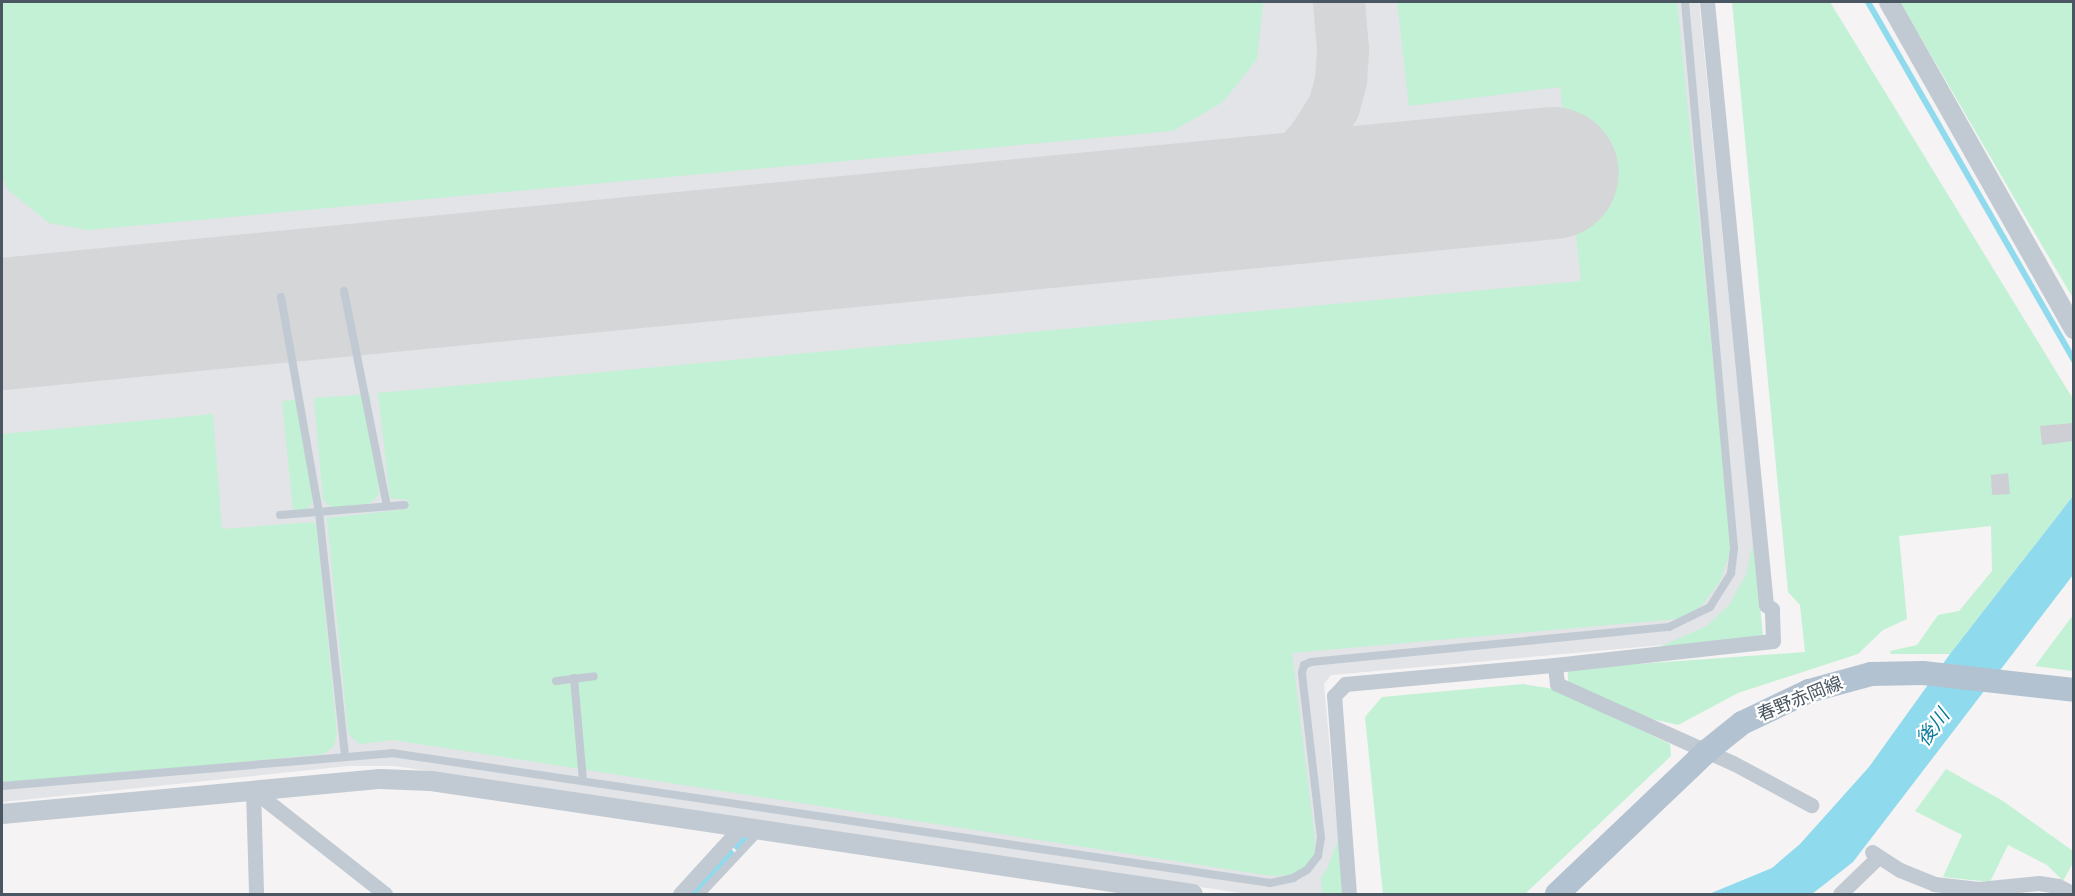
<!DOCTYPE html>
<meta charset="utf-8">
<style>
body{margin:0}
#map{position:relative;width:2075px;height:896px;overflow:hidden;background:#f5f3f3;font-family:"Asap Condensed","Noto Sans JP",sans-serif}
div>[style]{position:absolute}
[style*='--x']{left:calc(var(--x)*1px);top:calc(var(--y)*1px);width:calc(var(--w)*1px);rotate:calc(var(--a)*1deg)}
.airport>*{inset:0;background:#e2e4e7}
.green>*{inset:0;background:#c3f1d5}
.water>*{inset:0;background:#90daee}
.stream>*{height:6px;margin:-3px;padding:0 3px;transform-origin:3px;border-radius:3px;background:#90daee}
.taxiway>*{height:52px;margin:-26px;padding:0 26px;transform-origin:26px;border-radius:26px;background:#d5d6d8}
.runway>*{height:132px;margin:-66px;padding:0 66px;transform-origin:66px;border-radius:66px;background:#d5d6d8}
.building>*{inset:0;background:#cdcfd5}
.service>*{height:8px;margin:-4px;padding:0 4px;transform-origin:4px;border-radius:4px;background:#c1cad2}
.minor>*{height:15px;margin:-7.5px;padding:0 7.5px;transform-origin:7.5px;border-radius:7.5px;background:#c1cad2}
.tertiary>*{height:20px;margin:-10px;padding:0 10px;transform-origin:10px;border-radius:10px;background:#c1cad2}
.primary>*{height:24px;margin:-12px;padding:0 12px;transform-origin:12px;border-radius:12px;background:#b3c2d1}
span{translate:-50% -50%;white-space:nowrap;text-align:center;line-height:1.15;-webkit-text-stroke:4.5px #fff;paint-order:stroke}
.street-label{font-size:18px;color:#4a5661}
.water-label{font-size:20px;color:#0c7c9b;font-style:italic}
.frame{position:absolute;inset:0;border:3px solid #4a5661;pointer-events:none}
</style>
<div id="map">
<div class="airport">
<div style="clip-path:polygon(2px 2px,1699px 2px,1763px 636px,1331px 675px,1324px 684px,1343px 894px,1247px 894px,395px 766px,349px 766px,2px 802px)"></div>
</div>
<div class="green">
<div style="clip-path:polygon(2px 2px,1263px 2px,1263px 4px,1257px 59px,1223px 102px,1173px 131px,88px 230px,49px 223px,8px 190px,2px 176px)"></div>
<div style="clip-path:polygon(1397px 2px,1677px 2px,1731px 538px,1730px 552px,1720px 581px,1703px 604px,1692px 612px,1677px 619px,1292px 653px,1315px 840px,1314px 854px,1305px 868px,1292px 875px,1272px 876px,393px 740px,360px 744px,351px 737px,348px 732px,327px 518px,409px 509px,408px 500px,390px 498px,378px 393px,1581px 281px,1560px 87px,1409px 106px)"></div>
<div style="clip-path:polygon(1732px 2px,1830px 2px,2073px 399px,2073px 496px,1950px 654px,1891px 654px,1890px 651px,1917px 645px,1938px 615px,1959px 611px,1992px 571px,1991px 526px,1899px 536px,1907px 619px,1883px 630px,1858px 654px,1738px 693px,1678px 725px,1648px 718px,1568px 683px,1568px 669px,1805px 652px,1800px 605px,1788px 592px)"></div>
<div style="clip-path:polygon(1900px 2px,2073px 2px,2073px 298px,2040px 242px)"></div>
<div style="clip-path:polygon(370px 394px,379px 494px,371px 503px,332px 508px,323px 500px,314px 398px)"></div>
<div style="clip-path:polygon(302px 399px,313px 502px,306px 510px,293px 511px,282px 401px)"></div>
<div style="clip-path:polygon(213px 414px,222px 529px,313px 522px,316px 524px,337px 733px,334px 746px,323px 754px,2px 785px,2px 434px)"></div>
<div style="clip-path:polygon(1753px 543px,1763px 636px,1659px 647px,1707px 626px,1729px 605px,1746px 575px)"></div>
<div style="clip-path:polygon(2073px 615px,2073px 671px,2035px 666px)"></div>
<div style="clip-path:polygon(1523px 684px,1554px 689px,1670px 744px,1671px 756px,1525px 894px,1383px 894px,1365px 717px,1382px 697px)"></div>
<div style="clip-path:polygon(1946px 769px,2003px 801px,2073px 851px,2073px 863px,2063px 881px,2047px 865px,2008px 845px,1990px 882px,1943px 877px,1962px 835px,1915px 811px)"></div>
<div style="clip-path:polygon(1338px 840px,1343px 894px,1322px 894px,1321px 877px,1326px 871px)"></div>
</div>
<div class="water">
<div style="clip-path:polygon(2073px 496px,2073px 575px,1853px 862px,1812px 894px,1709px 894px,1772px 868px,1800px 844px,1869px 767px,1950px 654px)"></div>
</div>
<div class="stream">
<div style="--x:1868;--y:2;--w:413;--a:60.1"></div>
<div style="--x:737;--y:847;--w:12;--a:-48"></div>
<div style="--x:693;--y:894;--w:56;--a:-47.2"></div>
</div>
<div class="taxiway">
<div style="--x:1198;--y:208;--w:26;--a:0"></div>
<div style="--x:1224;--y:208;--w:25;--a:-27"></div>
<div style="--x:1246;--y:197;--w:58;--a:-35.9"></div>
<div style="--x:1293;--y:163;--w:34;--a:-50"></div>
<div style="--x:1315;--y:137;--w:36;--a:-58"></div>
<div style="--x:1334;--y:107;--w:28;--a:-75"></div>
<div style="--x:1341;--y:80;--w:31;--a:-86"></div>
<div style="--x:1343;--y:49;--w:47;--a:-94.9"></div>
<div style="--x:2;--y:292;--w:54;--a:29"></div>
<div style="--x:49;--y:318;--w:30;--a:-2"></div>
</div>
<div class="runway">
<div style="--x:2;--y:324;--w:1558;--a:-5.56"></div>
</div>
<div class="building">
<div style="clip-path:polygon(2072px 423px,2073px 441px,2042px 445px,2040px 426px)"></div>
<div style="clip-path:polygon(2008px 473px,2010px 494px,1992px 495px,1991px 475px)"></div>
</div>
<div class="service">
<div style="--x:344;--y:291;--w:219;--a:78.7"></div>
<div style="--x:281;--y:297;--w:218;--a:80"></div>
<div style="--x:319;--y:512;--w:244;--a:83.9"></div>
<div style="--x:280;--y:515;--w:125;--a:-4.6"></div>
<div style="--x:574;--y:678;--w:103;--a:85"></div>
<div style="--x:556;--y:681;--w:38;--a:-7"></div>
<div style="--x:2;--y:786;--w:391;--a:-4.8"></div>
<div style="--x:392;--y:753;--w:888;--a:8.42"></div>
<div style="--x:1270;--y:883;--w:24;--a:-12"></div>
<div style="--x:1293;--y:878;--w:16;--a:-30"></div>
<div style="--x:1307;--y:870;--w:18;--a:-52"></div>
<div style="--x:1318;--y:856;--w:18;--a:-81"></div>
<div style="--x:1321;--y:838;--w:166;--a:-96.6"></div>
<div style="--x:1302;--y:673;--w:8;--a:-76"></div>
<div style="--x:1304;--y:665;--w:8;--a:-23"></div>
<div style="--x:1311;--y:662;--w:360;--a:-5.6"></div>
<div style="--x:1669;--y:627;--w:46;--a:-26"></div>
<div style="--x:1710;--y:607;--w:40;--a:-58"></div>
<div style="--x:1731;--y:573;--w:25;--a:-83"></div>
<div style="--x:1734;--y:548;--w:548;--a:-95.13"></div>
<div style="--x:701;--y:894;--w:85;--a:-46.9"></div>
</div>
<div class="minor">
<div style="--x:1555;--y:665;--w:19;--a:84"></div>
<div style="--x:1557;--y:684;--w:193;--a:24.2"></div>
<div style="--x:1733;--y:763;--w:89;--a:28.3"></div>
<div style="--x:253;--y:790;--w:168;--a:38.2"></div>
<div style="--x:253;--y:790;--w:104;--a:88.3"></div>
<div style="--x:1872;--y:852;--w:33;--a:33"></div>
<div style="--x:1900;--y:870;--w:37;--a:22"></div>
<div style="--x:1934;--y:884;--w:45;--a:6.3"></div>
<div style="--x:1979;--y:889;--w:60;--a:-5.7"></div>
<div style="--x:2039;--y:883;--w:19;--a:9"></div>
<div style="--x:2058;--y:886;--w:18;--a:27"></div>
<div style="--x:680;--y:894;--w:79;--a:-47.6"></div>
<div style="--x:733;--y:836;--w:9;--a:-84"></div>
<div style="--x:1349;--y:894;--w:199;--a:-94.3"></div>
<div style="--x:1334;--y:696;--w:16;--a:-47"></div>
<div style="--x:1345;--y:684;--w:211;--a:-5.2"></div>
<div style="--x:1555;--y:665;--w:219;--a:-6.3"></div>
<div style="--x:1773;--y:641;--w:32;--a:-92"></div>
<div style="--x:1772;--y:609;--w:7;--a:-146"></div>
<div style="--x:1766;--y:605;--w:606;--a:-95.59"></div>
<div style="--x:1840;--y:894;--w:53;--a:-44.2"></div>
</div>
<div class="tertiary">
<div style="--x:1889;--y:2;--w:376;--a:60.5"></div>
<div style="--x:2;--y:814;--w:380;--a:-5.3"></div>
<div style="--x:380;--y:779;--w:51;--a:2.2"></div>
<div style="--x:431;--y:781;--w:770;--a:8.44"></div>
</div>
<div class="primary">
<div style="--x:1557;--y:894;--w:207;--a:-43.6"></div>
<div style="--x:1707;--y:751;--w:45;--a:-38.7"></div>
<div style="--x:1742;--y:723;--w:74;--a:-25.5"></div>
<div style="--x:1809;--y:691;--w:64;--a:-15.3"></div>
<div style="--x:1871;--y:674;--w:52;--a:-1.1"></div>
<div style="--x:1923;--y:673;--w:152;--a:6.4"></div>
</div>
<div class="street-label">
<span style="left:1800px;top:699px;rotate:-22deg">春野赤岡線</span>
</div>
<div class="water-label">
<span style="left:1932px;top:727px;rotate:-53deg">後川</span>
</div>
<div class="frame"></div>
</div>
